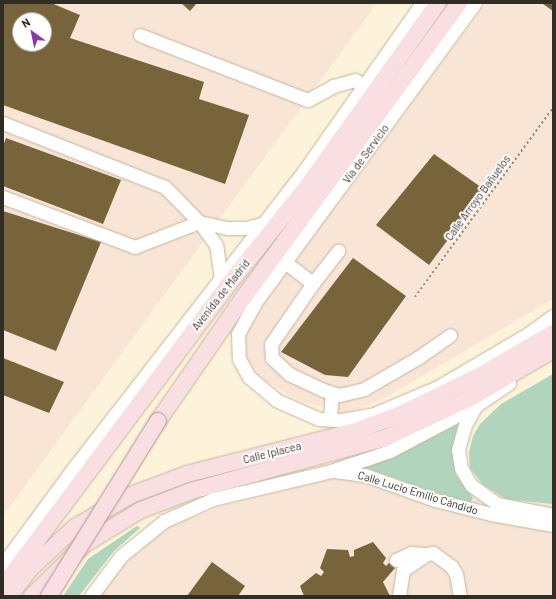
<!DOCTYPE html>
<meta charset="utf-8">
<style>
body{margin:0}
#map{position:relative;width:556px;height:599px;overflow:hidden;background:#fdf2da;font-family:Barlow,sans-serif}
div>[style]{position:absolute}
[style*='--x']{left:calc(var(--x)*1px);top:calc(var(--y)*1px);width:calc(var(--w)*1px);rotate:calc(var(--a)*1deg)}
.industrial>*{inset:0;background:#f9e5d6}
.green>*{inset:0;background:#b1d5bc}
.building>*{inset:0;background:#77643a}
.path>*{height:2px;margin-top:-1px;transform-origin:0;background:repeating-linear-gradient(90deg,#958d7d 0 2px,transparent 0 5px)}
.roads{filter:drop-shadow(0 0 1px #c1b7a0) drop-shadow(0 0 1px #c1b7a0)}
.minor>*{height:13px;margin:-6.5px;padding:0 6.5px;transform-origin:6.5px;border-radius:6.5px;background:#fff}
.major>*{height:16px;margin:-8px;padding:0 8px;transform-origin:8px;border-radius:8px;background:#fadfe2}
.bridges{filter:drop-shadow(0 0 1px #b19292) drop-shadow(0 0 1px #b19292)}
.major-bridge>*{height:16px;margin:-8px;padding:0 8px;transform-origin:8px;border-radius:8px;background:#fadfe2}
span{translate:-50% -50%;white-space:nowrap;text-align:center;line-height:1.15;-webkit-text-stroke:4px #fff;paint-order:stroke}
.street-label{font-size:11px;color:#322d24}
.frame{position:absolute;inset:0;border:4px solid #322d24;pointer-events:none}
.north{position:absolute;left:12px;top:12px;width:40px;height:40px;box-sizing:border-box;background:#fff;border:1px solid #adaba7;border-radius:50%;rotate:327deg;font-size:11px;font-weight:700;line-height:16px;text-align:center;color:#322d24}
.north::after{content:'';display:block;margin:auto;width:14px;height:18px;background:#8939a8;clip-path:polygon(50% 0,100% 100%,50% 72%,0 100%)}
</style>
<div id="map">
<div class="industrial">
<div style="clip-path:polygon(evenodd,3px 3px,377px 3px,3px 516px,3px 3px,20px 20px,44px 20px,44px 44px,20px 44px,20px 20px)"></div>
<div style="clip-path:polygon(486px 3px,553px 3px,553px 299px,381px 400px,345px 413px,299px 401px,260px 377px,247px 360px,245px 329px)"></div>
<div style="clip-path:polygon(335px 478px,449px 487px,553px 501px,553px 596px,99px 596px,125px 563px,168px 527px,225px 505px)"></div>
</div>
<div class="green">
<div style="clip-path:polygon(553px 374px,553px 504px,506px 499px,483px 485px,470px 468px,469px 452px,473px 436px,480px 424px,501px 404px)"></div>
<div style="clip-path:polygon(458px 424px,452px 453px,456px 475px,473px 498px,469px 504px,362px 467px,404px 451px)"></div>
<div style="clip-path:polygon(137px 526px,140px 528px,114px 551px,79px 596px,63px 596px,88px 559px)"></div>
</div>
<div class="building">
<div style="clip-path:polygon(evenodd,3px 3px,51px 3px,80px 15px,70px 38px,204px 82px,199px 99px,249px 115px,225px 184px,3px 105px,3px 3px,20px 20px,44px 20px,44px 44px,20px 44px,20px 20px)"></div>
<div style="clip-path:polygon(181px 3px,197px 3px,190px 11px)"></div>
<div style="clip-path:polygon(544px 3px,553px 3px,553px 11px,543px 4px)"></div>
<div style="clip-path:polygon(6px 138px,121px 180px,103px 224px,3px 186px,3px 146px)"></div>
<div style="clip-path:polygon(434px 154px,485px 190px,429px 265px,376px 225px)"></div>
<div style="clip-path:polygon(3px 211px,101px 242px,56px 351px,3px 330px)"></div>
<div style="clip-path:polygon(353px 258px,406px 296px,348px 377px,325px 375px,281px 352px)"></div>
<div style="clip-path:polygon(3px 358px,64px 382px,49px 413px,3px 395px)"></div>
<div style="clip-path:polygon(373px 542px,386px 558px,383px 563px,386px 566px,389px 563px,395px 568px,383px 582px,390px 596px,304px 596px,300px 586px,316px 573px,321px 576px,324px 572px,320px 568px,327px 549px,348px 550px,350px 557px,354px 556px,354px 550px)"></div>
<div style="clip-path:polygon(212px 562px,245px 586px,238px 596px,187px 596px)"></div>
</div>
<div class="path">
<div style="--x:415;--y:297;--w:234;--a:-53.9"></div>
</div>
<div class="roads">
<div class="minor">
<div style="--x:475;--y:3;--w:372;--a:126.3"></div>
<div style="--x:255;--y:303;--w:35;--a:119"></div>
<div style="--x:238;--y:334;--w:25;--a:88"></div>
<div style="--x:239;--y:359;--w:21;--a:61"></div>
<div style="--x:249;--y:377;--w:35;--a:40"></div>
<div style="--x:276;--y:400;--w:47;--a:23.8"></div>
<div style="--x:319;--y:419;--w:22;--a:3"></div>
<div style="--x:341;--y:420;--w:34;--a:-10"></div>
<div style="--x:374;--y:414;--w:67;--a:-22.8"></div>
<div style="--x:436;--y:388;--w:107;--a:-30.4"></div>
<div style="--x:528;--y:334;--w:31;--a:-36"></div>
<div style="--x:140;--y:35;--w:180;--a:21.2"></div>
<div style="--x:308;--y:100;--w:29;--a:-29"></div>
<div style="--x:333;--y:86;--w:23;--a:-15"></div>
<div style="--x:355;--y:80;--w:12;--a:31"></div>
<div style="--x:3;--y:123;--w:174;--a:21.6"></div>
<div style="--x:165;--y:187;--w:49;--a:45.8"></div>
<div style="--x:199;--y:222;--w:69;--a:158.7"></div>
<div style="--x:135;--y:247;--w:141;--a:-159.3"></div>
<div style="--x:286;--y:263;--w:34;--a:37"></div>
<div style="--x:313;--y:283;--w:74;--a:124.5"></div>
<div style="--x:271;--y:344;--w:14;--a:86"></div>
<div style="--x:272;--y:358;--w:23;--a:43"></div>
<div style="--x:289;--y:374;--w:38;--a:25"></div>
<div style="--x:323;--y:390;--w:17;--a:17"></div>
<div style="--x:339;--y:395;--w:26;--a:-13"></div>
<div style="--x:364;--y:389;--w:64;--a:-30.2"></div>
<div style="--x:419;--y:357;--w:38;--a:-35"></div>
<div style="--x:221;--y:279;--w:34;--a:-98"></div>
<div style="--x:216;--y:245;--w:29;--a:-126"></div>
<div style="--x:199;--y:222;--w:30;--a:12"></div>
<div style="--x:228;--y:228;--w:17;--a:0"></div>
<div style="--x:245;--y:228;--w:18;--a:-13"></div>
<div style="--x:313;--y:283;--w:41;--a:-52"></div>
<div style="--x:475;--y:407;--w:21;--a:119"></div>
<div style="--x:465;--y:425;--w:25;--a:106"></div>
<div style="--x:458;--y:449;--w:19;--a:81"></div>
<div style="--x:461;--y:468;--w:20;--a:60"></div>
<div style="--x:471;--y:485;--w:32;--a:36"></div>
<div style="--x:497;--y:504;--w:57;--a:11.1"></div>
<div style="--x:330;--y:419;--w:26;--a:-86"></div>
<div style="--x:335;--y:471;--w:30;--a:8"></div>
<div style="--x:365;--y:475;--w:74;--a:19.7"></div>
<div style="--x:435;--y:500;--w:58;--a:14"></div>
<div style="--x:491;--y:514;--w:63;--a:10.1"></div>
<div style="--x:396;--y:560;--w:17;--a:-25"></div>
<div style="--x:411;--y:553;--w:16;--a:4"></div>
<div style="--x:3;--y:564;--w:112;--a:-53.7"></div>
<div style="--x:69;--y:474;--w:375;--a:-52.2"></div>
<div style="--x:299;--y:178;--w:214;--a:-54.9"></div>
<div style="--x:91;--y:596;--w:50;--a:-53.1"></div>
<div style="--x:121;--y:556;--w:55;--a:-39.1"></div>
<div style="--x:164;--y:521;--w:54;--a:-24.2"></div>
<div style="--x:213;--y:499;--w:121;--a:-13.3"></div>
<div style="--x:331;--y:471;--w:62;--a:-18.7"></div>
<div style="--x:390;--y:451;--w:96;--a:-27.9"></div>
<div style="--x:475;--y:406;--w:41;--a:-34.1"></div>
<div style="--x:399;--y:596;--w:26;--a:-81"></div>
<div style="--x:403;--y:570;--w:29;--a:-34"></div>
<div style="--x:427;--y:554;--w:6;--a:-9"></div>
<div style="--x:433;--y:553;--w:22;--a:36"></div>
<div style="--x:451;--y:566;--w:9;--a:58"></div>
<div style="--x:456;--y:574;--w:22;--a:80"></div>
</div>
<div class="major">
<div style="--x:158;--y:421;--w:151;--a:-55.3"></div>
<div style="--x:244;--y:297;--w:364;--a:-53.8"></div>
<div style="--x:3;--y:586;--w:377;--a:-53.2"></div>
<div style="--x:229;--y:284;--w:128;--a:-51.3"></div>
<div style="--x:309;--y:184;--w:222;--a:-54.5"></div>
<div style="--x:9;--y:596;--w:34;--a:-52"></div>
<div style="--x:30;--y:569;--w:62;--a:-43"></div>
<div style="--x:75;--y:527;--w:64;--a:-29.7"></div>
<div style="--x:131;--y:495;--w:60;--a:-20.6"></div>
<div style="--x:187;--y:474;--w:174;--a:-14.3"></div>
<div style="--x:356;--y:431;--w:48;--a:-20.7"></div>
<div style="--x:401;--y:414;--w:89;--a:-26"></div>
<div style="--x:481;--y:375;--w:83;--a:-30.3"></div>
<div style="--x:32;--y:596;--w:74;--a:-44.5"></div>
<div style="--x:85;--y:544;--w:66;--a:-31.3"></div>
<div style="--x:141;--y:510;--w:53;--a:-20.8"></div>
<div style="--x:191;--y:491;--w:201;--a:-15.3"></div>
<div style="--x:385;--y:438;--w:94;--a:-25.2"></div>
<div style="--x:470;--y:398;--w:96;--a:-30"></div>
</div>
</div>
<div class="bridges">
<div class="major-bridge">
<div style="--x:49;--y:596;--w:206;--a:-58.1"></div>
</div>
</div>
<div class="street-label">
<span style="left:366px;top:154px;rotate:-54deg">Vía de Servicio</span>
<span style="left:478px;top:198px;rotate:-54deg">Calle Arroyo Bañuelos</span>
<span style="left:221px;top:295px;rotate:-52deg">Avenida de Madrid</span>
<span style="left:272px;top:453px;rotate:-14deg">Calle Iplacea</span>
<span style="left:418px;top:493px;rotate:17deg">Calle Lucio Emilio Cándido</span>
</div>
<div class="frame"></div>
<div class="north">N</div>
</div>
